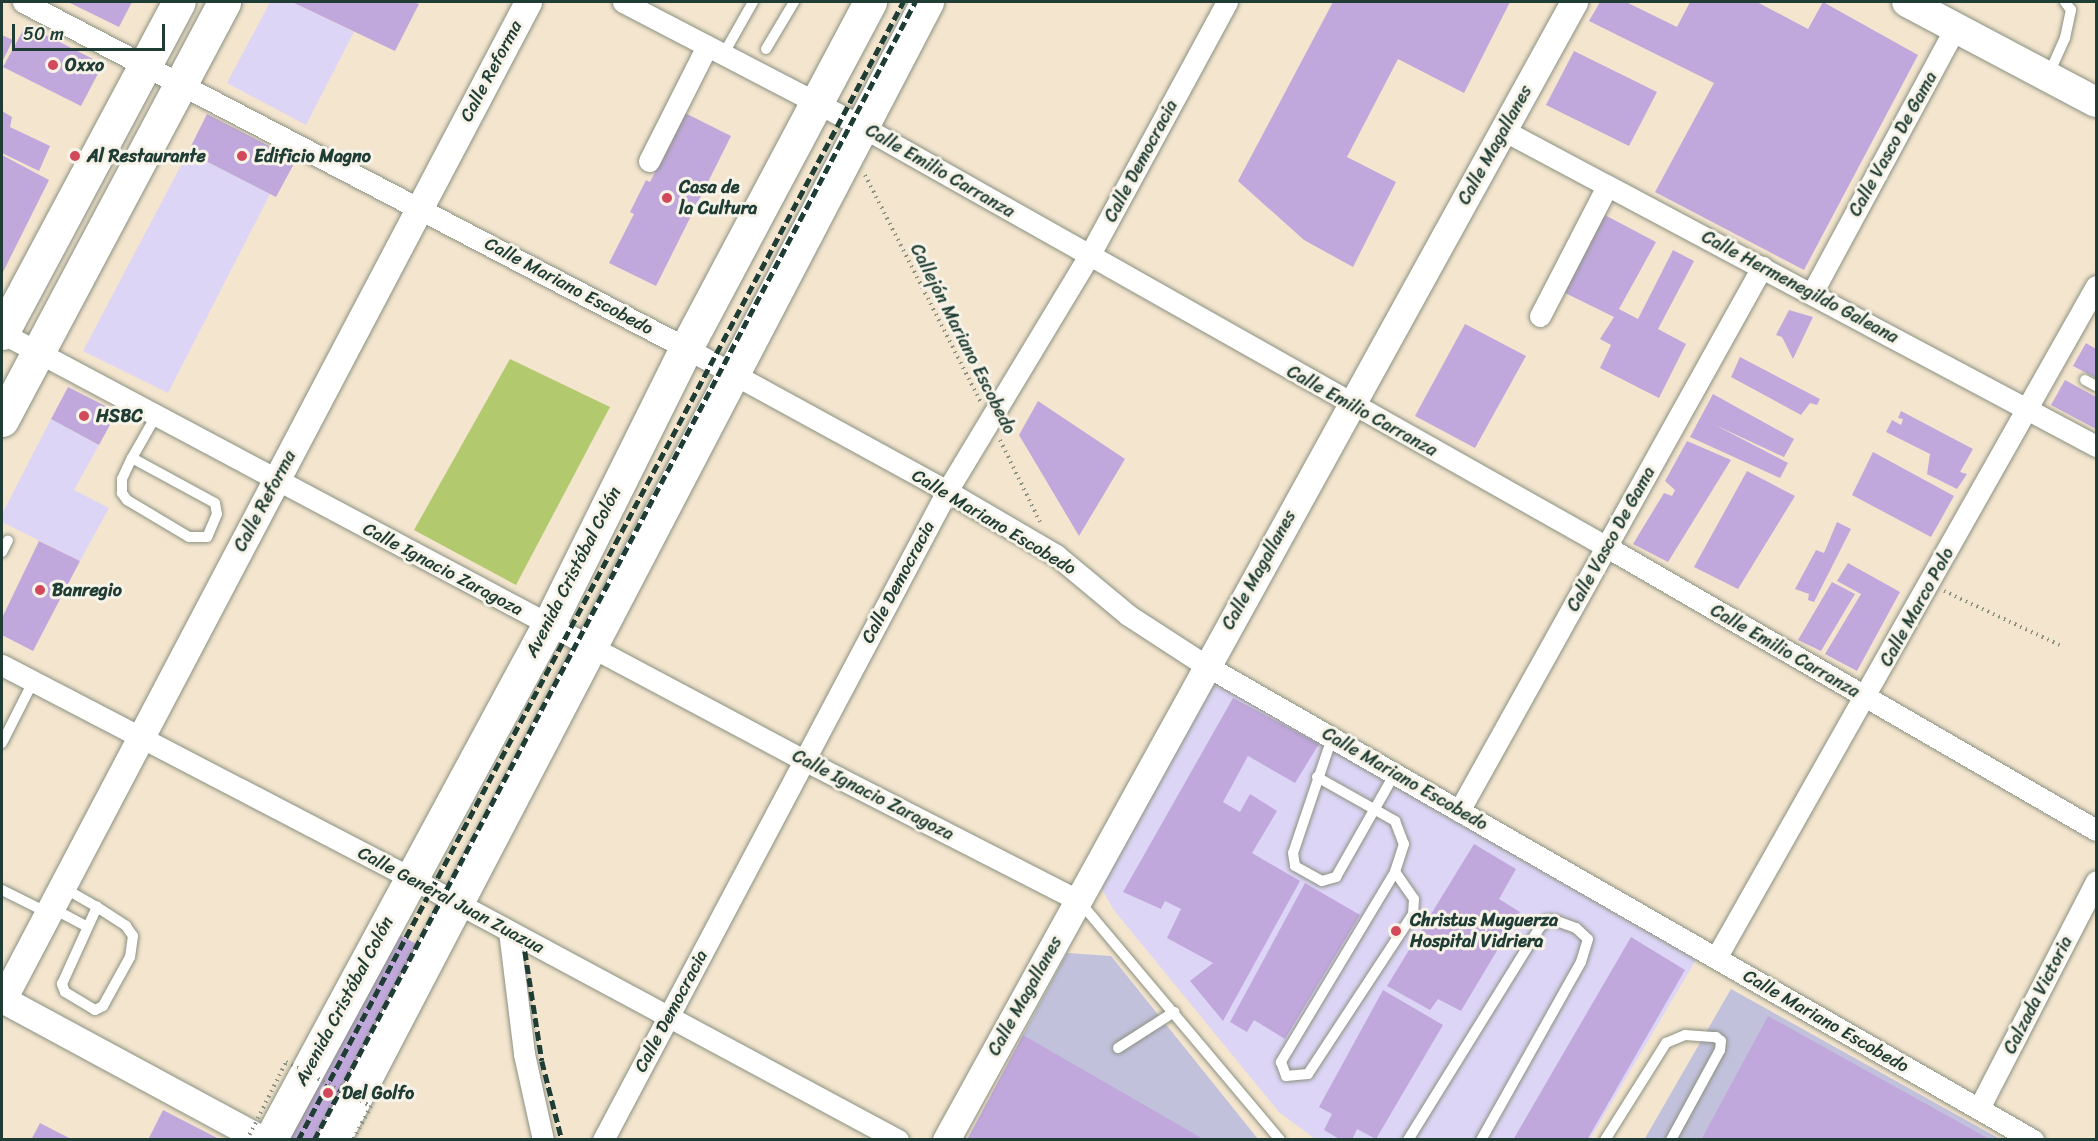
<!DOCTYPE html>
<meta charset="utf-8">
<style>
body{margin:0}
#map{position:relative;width:2098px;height:1141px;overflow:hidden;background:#f4e5ce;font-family:Sriracha,sans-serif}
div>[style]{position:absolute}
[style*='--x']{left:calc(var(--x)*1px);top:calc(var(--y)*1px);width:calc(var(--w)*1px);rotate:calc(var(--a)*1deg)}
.built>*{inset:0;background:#ddd5f6}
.industrial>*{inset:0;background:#c2c1dc}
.green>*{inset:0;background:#b2c96d}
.building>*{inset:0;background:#c1a8dc}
.path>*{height:4px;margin-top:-2px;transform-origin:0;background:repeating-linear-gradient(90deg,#8a9181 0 1.5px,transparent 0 6px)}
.roads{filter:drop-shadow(0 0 2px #8a9181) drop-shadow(0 0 2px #8a9181)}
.service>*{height:10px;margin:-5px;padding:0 5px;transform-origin:5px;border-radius:5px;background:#fff}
.minor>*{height:21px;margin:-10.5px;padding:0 10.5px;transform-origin:10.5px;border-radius:10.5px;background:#fff}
.tertiary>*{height:27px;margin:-13.5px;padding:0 13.5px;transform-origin:13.5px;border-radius:13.5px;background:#fff}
.secondary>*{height:30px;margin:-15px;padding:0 15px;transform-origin:15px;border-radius:15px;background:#fff}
.primary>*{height:33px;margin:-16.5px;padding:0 16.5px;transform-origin:16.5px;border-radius:16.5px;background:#fff}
.rail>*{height:4.5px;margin-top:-2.25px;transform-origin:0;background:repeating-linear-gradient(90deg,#1f3d34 0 9px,transparent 0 13.5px)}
.path-bridge>*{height:4px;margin-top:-2px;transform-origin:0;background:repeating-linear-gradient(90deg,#8a9181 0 1.5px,transparent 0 6px)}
.dots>*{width:16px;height:16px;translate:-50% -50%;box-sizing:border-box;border:3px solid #f7f3e8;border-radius:50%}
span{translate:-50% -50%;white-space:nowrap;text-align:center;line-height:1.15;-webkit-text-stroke:6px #f7f3e8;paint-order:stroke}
.poi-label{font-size:18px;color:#1f3d34;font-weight:700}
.left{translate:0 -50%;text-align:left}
.street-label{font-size:18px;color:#1f3d34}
.frame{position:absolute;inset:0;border:3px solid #1f3d34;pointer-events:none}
.scale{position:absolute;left:12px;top:24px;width:153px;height:27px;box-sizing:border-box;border:3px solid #1f3d34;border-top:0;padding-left:8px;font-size:18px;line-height:21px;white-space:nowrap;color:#1f3d34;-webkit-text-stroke:4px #f7f3e8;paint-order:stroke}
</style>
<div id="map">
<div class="built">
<div style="clip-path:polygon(270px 2px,292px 2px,354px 32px,306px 125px,227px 83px)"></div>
<div style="clip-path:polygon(188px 152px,270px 194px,168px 393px,83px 351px)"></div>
<div style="clip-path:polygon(51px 419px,99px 445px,74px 490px,109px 508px,80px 561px,2px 522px,2px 514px)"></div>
<div style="clip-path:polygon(1213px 681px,1700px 953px,1590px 1139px,1315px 1139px,1279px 1112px,1113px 909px,1101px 887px,1106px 869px)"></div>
</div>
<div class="industrial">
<div style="clip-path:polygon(1067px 953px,1111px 956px,1258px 1139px,967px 1140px)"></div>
<div style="clip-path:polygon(1731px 989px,2000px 1139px,1644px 1140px)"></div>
</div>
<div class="green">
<div style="clip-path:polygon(510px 359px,610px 407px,516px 585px,414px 530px)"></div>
</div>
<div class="building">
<div style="clip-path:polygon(68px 2px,132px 2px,119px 27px)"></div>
<div style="clip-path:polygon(292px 2px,413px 2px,419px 4px,395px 51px)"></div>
<div style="clip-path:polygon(1333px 2px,1510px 2px,1464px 93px,1398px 59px,1347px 157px,1396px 182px,1353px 267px,1304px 240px,1238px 181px)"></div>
<div style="clip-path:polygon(1600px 2px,1626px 2px,1677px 27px,1690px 2px,1757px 2px,1744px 26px,1757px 2px,1808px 29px,1823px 2px,1918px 55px,1804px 270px,1655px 192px,1714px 83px,1589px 21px)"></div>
<div style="clip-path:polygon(26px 25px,103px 64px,81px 106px,3px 67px)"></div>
<div style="clip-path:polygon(2px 35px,13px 40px,2px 62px)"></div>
<div style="clip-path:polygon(1574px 51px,1657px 92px,1629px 146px,1546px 105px)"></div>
<div style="clip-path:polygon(2px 111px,12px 117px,10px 127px,50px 146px,39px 171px,2px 153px)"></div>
<div style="clip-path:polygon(685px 113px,731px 136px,656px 286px,609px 263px,634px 214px,630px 212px,646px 180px,650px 182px)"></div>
<div style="clip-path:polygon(207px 114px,296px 160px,276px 197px,188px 152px)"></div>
<div style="clip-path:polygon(2px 155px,49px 180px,2px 274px)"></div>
<div style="clip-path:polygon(1601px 213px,1656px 242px,1619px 309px,1638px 319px,1673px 250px,1694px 261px,1658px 329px,1686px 344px,1659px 398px,1600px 368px,1611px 345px,1600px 339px,1614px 317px,1561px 291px)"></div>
<div style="clip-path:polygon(1789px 310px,1813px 317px,1793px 359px,1782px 337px,1776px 335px)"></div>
<div style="clip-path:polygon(1465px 324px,1526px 356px,1475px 448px,1415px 416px)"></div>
<div style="clip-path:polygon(2086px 343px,2096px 349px,2096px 378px,2073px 366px)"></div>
<div style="clip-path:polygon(1740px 357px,1820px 399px,1817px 405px,1810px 403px,1801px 415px,1731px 377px)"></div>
<div style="clip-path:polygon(2065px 380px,2096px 397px,2096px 429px,2051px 405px)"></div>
<div style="clip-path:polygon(68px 387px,117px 412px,99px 445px,51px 419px)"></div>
<div style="clip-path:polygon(1713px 394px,1794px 439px,1784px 457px,1715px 425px,1788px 463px,1780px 478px,1690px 437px)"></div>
<div style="clip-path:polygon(1038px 401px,1125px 459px,1079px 536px,1019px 435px)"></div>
<div style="clip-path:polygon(1901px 411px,1973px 449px,1960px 472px,1967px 474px,1957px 489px,1927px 474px,1930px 454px,1886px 432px,1892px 420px,1901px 425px,1903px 419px,1898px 418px)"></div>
<div style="clip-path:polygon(1687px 441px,1731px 460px,1668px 562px,1633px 544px,1664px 493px,1672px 496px,1675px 490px,1665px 481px)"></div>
<div style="clip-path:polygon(1873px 452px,1954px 496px,1931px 537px,1852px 495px)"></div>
<div style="clip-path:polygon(1747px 471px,1795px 496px,1738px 589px,1694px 567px)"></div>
<div style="clip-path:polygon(1837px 522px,1851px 529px,1814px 602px,1808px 600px,1809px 594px,1795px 589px,1816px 550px,1824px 553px)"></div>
<div style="clip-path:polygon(39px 541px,80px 561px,33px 651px,2px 635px,2px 618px)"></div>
<div style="clip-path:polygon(1848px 563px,1900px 592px,1857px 671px,1825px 654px,1861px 594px,1837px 581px)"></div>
<div style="clip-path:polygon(1832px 582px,1855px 594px,1821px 651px,1798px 640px)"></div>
<div style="clip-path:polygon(1233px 698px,1319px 744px,1295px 783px,1248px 756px,1223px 802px,1240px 812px,1250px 794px,1277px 811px,1252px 853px,1300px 881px,1223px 1021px,1190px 981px,1213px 963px,1167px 938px,1181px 909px,1165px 901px,1161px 909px,1123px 892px)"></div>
<div style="clip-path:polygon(1474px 844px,1516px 869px,1499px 899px,1520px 912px,1461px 1011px,1438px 999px,1430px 1010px,1387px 986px)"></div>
<div style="clip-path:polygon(1305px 883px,1360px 915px,1285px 1039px,1254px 1020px,1247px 1032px,1230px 1022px)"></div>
<div style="clip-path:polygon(392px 931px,428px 950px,327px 1140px,282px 1140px)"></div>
<div style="clip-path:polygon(1631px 937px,1685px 970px,1587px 1140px,1513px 1140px)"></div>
<div style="clip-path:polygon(1383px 990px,1443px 1025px,1376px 1139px,1357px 1129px,1352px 1140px,1341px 1140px,1324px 1130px,1332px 1114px,1319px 1107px)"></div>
<div style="clip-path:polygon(1768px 1016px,1991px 1140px,1701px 1140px)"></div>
<div style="clip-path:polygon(1023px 1035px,1205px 1140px,967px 1140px)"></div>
<div style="clip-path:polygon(163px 1110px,221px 1140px,148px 1140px)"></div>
<div style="clip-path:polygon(40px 1123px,73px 1140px,31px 1140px)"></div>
</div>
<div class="path">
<div style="--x:865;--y:175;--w:254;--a:63"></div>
<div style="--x:1000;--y:440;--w:91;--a:64"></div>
<div style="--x:1944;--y:591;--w:130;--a:25"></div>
</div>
<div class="roads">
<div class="service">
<div style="--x:766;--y:49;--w:55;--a:-59.2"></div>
<div style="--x:723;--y:55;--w:61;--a:-60.5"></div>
<div style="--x:2048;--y:76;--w:42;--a:-65.9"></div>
<div style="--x:2065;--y:38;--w:29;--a:-78"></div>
<div style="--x:2071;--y:10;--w:10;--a:-127"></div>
<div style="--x:2085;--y:380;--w:13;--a:29"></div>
<div style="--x:132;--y:458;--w:94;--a:28.5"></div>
<div style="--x:215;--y:503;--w:11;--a:80"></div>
<div style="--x:217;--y:514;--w:25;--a:113"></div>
<div style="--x:207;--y:537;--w:18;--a:180"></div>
<div style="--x:189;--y:537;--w:72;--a:-149.2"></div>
<div style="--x:127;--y:500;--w:9;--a:-126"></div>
<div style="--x:122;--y:493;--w:14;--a:-90"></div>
<div style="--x:122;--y:479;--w:23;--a:-65"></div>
<div style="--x:132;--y:458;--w:48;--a:-60.3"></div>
<div style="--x:2;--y:552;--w:13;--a:-63"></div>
<div style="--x:1332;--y:738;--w:121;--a:108.7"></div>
<div style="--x:1293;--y:853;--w:13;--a:81"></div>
<div style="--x:1295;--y:866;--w:31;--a:29"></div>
<div style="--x:1322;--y:881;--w:15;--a:-16"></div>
<div style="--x:1336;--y:877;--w:120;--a:-60.4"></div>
<div style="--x:2;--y:743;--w:68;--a:-63.1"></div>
<div style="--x:1317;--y:777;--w:90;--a:29.4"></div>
<div style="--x:1395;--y:821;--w:25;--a:69"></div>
<div style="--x:1404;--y:844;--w:29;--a:108"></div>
<div style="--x:1395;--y:872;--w:222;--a:121"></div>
<div style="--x:1281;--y:1062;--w:15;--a:70"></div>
<div style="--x:1286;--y:1076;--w:22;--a:-5"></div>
<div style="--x:1308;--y:1074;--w:191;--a:-56.7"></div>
<div style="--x:1413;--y:914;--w:15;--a:-86"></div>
<div style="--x:1414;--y:899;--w:33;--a:-125"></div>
<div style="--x:64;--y:888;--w:38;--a:30"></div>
<div style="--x:97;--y:907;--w:35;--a:33"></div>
<div style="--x:126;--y:926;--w:12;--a:55"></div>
<div style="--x:133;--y:936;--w:21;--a:98"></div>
<div style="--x:130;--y:957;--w:56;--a:118.9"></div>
<div style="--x:103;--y:1006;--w:9;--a:153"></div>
<div style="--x:95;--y:1010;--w:35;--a:-149"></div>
<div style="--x:65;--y:992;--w:9;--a:-111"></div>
<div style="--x:62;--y:984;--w:85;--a:-65.6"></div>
<div style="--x:2;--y:890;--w:51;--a:26.6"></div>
<div style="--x:1079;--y:901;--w:312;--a:49.9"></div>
<div style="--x:52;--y:908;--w:38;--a:28"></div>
<div style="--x:1118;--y:1048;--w:67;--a:-32.7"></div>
<div style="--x:1408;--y:1140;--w:251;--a:-58.2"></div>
<div style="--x:1540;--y:927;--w:10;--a:-45"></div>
<div style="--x:1547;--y:920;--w:7;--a:0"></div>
<div style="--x:1554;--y:920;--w:23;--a:20"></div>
<div style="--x:1576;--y:928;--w:16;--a:43"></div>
<div style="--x:1588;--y:939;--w:24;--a:107"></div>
<div style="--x:1581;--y:962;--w:204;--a:119.3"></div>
<div style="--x:1605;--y:1140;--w:115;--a:-57.8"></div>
<div style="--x:1666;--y:1043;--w:21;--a:-23"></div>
<div style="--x:1685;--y:1035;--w:31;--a:4"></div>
<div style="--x:1716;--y:1037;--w:6;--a:39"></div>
<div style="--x:1721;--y:1041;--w:9;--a:96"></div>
<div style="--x:1720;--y:1050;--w:102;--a:118.6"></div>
</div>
<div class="minor">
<div style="--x:23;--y:2;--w:748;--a:27.56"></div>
<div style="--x:686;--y:348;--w:298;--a:28.7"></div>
<div style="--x:947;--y:491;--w:126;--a:30.4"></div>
<div style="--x:1056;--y:555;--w:94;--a:39.8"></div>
<div style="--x:1128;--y:615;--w:92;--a:33"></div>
<div style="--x:1205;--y:665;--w:955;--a:29.84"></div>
<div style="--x:623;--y:2;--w:268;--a:27.5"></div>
<div style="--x:861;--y:126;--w:857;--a:29.44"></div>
<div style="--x:1607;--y:547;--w:565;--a:30.06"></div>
<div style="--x:1503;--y:130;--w:672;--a:28.05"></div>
<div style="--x:649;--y:161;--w:129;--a:-63.2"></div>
<div style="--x:1812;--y:293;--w:302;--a:-61.6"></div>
<div style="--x:1540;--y:316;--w:146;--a:-62.7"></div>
<div style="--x:2;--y:333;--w:906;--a:28.04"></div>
<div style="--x:802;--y:759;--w:310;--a:27.1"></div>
<div style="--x:2;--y:665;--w:461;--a:27.5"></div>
<div style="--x:411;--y:878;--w:553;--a:28.28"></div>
<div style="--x:1459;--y:811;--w:623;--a:-60.88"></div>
<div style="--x:509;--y:931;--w:124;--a:83"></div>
<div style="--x:524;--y:1054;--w:88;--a:77.5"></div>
<div style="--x:1716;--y:958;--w:772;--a:-60.51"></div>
<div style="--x:1979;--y:1108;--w:255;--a:-62.7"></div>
<div style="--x:603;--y:1140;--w:735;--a:-62.07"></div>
<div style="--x:947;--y:491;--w:275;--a:-58.9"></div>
<div style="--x:1089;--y:256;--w:289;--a:-61.5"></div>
</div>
<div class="tertiary">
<div style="--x:2;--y:999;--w:297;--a:28.4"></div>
<div style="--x:2;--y:1001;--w:1129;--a:-62.23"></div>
<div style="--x:946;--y:1140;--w:1300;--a:-61.11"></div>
</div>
<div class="secondary">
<div style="--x:1907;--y:2;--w:214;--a:27.9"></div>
</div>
<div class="primary">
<div style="--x:2;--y:333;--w:375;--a:-61.9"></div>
<div style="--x:2;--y:420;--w:473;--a:-62"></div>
<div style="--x:270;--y:1140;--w:587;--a:-61.6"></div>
<div style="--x:549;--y:624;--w:308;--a:-63.6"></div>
<div style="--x:686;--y:348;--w:392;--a:-62"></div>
<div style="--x:333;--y:1140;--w:1284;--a:-62.44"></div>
</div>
</div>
<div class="rail">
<div style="--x:523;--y:938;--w:124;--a:81.2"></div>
<div style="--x:542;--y:1061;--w:81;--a:75.8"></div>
<div style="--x:298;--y:1140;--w:1289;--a:-62"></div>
<div style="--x:314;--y:1140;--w:1287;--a:-62.16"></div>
</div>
<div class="path-bridge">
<div style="--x:247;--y:1140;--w:87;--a:-63.4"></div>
<div style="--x:286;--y:1062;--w:96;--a:27.4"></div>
<div style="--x:371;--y:1106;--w:38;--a:118"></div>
</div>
<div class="dots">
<div style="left:53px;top:65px;background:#d1495b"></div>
<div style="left:75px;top:156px;background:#d1495b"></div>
<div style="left:242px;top:156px;background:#d1495b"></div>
<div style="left:667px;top:198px;background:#d1495b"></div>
<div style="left:84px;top:416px;background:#d1495b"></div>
<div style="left:40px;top:590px;background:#d1495b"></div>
<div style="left:1396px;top:931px;background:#d1495b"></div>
<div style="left:328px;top:1093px;background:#d1495b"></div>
</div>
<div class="poi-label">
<span class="left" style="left:65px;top:65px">Oxxo</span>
<span class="left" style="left:87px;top:156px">Al Restaurante</span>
<span class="left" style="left:254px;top:156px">Edificio Magno</span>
<span class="left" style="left:679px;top:198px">Casa de<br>la Cultura</span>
<span class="left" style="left:96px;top:416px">HSBC</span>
<span class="left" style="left:52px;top:590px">Banregio</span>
<span class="left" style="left:1410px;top:931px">Christus Muguerza<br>Hospital Vidriera</span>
<span class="left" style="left:342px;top:1093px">Del Golfo</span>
</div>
<div class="street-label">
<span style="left:491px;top:71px;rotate:-62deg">Calle Reforma</span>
<span style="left:1893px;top:144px;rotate:-61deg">Calle Vasco De Gama</span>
<span style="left:1495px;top:145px;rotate:-61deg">Calle Magallanes</span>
<span style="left:1141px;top:161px;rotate:-62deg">Calle Democracia</span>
<span style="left:940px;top:171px;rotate:30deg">Calle Emilio Carranza</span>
<span style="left:569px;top:286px;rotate:28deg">Calle Mariano Escobedo</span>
<span style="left:1800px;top:287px;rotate:28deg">Calle Hermenegildo Galeana</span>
<span style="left:963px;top:339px;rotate:63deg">Callejón Mariano Escobedo</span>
<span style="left:1362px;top:411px;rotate:29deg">Calle Emilio Carranza</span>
<span style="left:265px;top:501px;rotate:-62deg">Calle Reforma</span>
<span style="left:994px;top:522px;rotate:31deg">Calle Mariano Escobedo</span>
<span style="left:1611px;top:539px;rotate:-61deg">Calle Vasco De Gama</span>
<span style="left:443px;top:569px;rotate:28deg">Calle Ignacio Zaragoza</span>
<span style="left:1259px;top:570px;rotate:-61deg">Calle Magallanes</span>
<span style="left:573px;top:572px;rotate:-63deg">Avenida Cristóbal Colón</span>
<span style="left:898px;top:582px;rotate:-62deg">Calle Democracia</span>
<span style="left:1917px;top:607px;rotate:-61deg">Calle Marco Polo</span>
<span style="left:1785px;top:651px;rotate:30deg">Calle Emilio Carranza</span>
<span style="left:1405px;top:779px;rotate:30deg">Calle Mariano Escobedo</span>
<span style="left:873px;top:795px;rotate:27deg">Calle Ignacio Zaragoza</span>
<span style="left:451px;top:900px;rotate:28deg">Calle General Juan Zuazua</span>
<span style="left:2038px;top:995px;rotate:-63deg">Calzada Victoria</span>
<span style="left:1025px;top:996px;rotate:-61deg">Calle Magallanes</span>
<span style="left:344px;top:1001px;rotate:-62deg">Avenida Cristóbal Colón</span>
<span style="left:671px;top:1011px;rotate:-62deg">Calle Democracia</span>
<span style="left:1826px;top:1021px;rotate:30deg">Calle Mariano Escobedo</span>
</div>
<div class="frame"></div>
<div class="scale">50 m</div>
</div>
